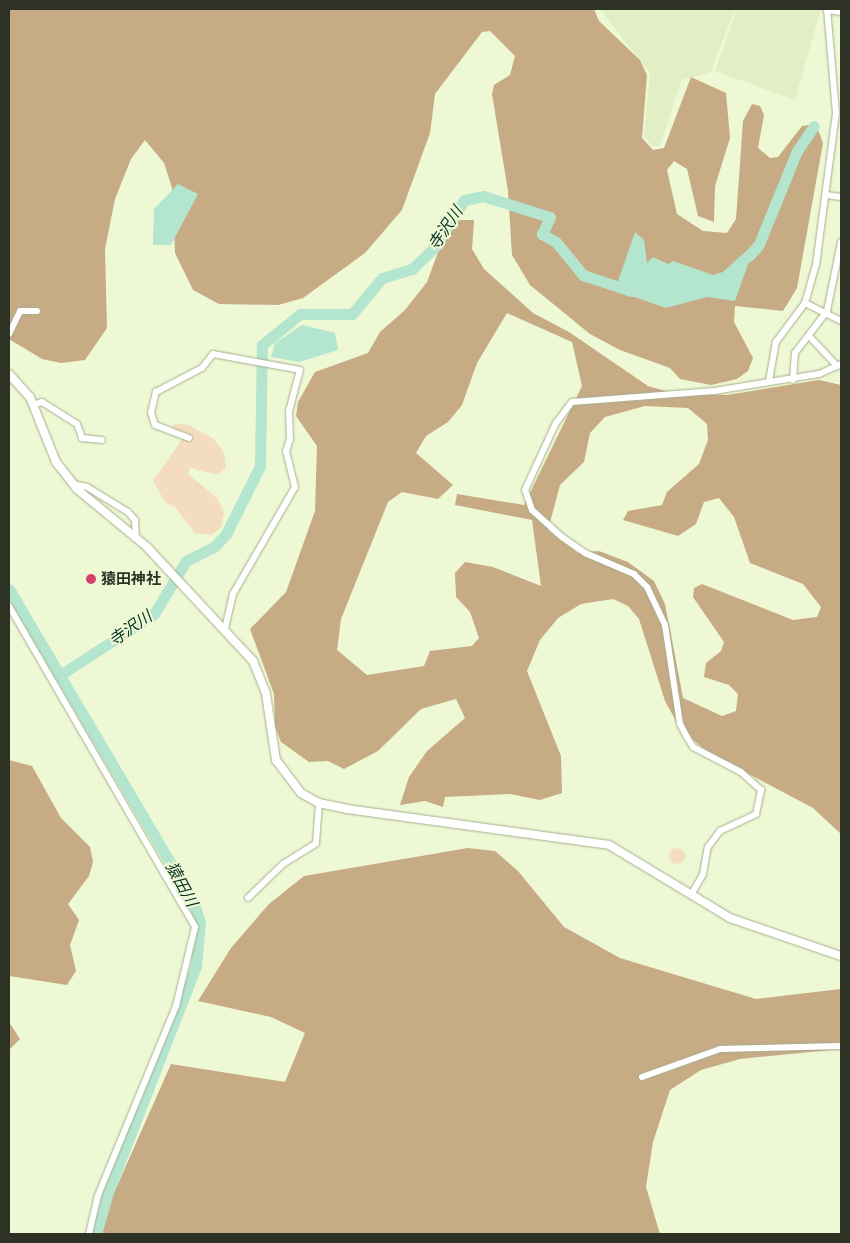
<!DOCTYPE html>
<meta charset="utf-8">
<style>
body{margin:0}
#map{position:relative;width:850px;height:1243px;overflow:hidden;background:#eef8d5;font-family:"Archivo Narrow","Noto Sans JP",sans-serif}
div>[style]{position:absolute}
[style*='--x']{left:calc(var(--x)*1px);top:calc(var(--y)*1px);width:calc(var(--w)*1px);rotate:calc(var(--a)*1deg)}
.built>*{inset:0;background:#e2eec4}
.green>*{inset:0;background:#f4ddbf}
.round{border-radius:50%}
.forest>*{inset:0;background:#c7ab85}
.water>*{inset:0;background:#b3e5cf}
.river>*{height:11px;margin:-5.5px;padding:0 5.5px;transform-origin:5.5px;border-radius:5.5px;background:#b3e5cf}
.roads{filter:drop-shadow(0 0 1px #a6af8e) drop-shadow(0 0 1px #a6af8e)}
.minor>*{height:6px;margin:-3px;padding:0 3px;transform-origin:3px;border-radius:3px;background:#fff}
.tertiary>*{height:8px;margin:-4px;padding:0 4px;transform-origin:4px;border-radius:4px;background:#fff}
.dots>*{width:14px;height:14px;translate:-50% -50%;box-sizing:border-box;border:2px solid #eef8d5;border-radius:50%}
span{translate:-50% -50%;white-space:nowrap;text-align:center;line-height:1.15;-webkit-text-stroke:4px #eef8d5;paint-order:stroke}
.poi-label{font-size:15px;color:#2e3225;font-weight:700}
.left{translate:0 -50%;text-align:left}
.water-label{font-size:16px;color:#073425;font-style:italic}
.frame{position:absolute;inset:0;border:10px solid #2e3225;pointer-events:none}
</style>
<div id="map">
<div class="built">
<div style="clip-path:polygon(600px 9px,735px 9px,710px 73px,681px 80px,660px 146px,652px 146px,644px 136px,650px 73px)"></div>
<div style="clip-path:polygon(737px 9px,821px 9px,795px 100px,715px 71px)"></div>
</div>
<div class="green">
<div style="clip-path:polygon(175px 423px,189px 425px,214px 439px,224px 453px,226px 468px,217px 475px,190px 468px,188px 474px,217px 498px,224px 512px,221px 527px,212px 535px,195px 533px,175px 507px,165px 502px,153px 481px,182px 439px,168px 433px)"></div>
<div class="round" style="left:669px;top:848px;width:16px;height:16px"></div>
</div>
<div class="forest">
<div style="clip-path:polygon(9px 9px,594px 9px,599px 21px,640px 60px,647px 75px,642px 138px,653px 150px,664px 148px,691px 77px,726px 93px,730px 138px,715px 186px,714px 222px,698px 216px,687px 169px,674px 161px,667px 170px,677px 214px,703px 231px,727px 233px,736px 219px,743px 121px,752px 104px,760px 106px,764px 115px,758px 148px,770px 158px,778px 157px,802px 126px,816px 124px,823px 143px,797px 288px,783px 311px,735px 306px,734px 322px,753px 358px,748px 371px,737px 379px,711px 385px,680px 379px,670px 368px,620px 350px,590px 334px,530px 285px,512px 255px,508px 191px,492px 94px,494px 85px,510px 75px,515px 56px,490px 31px,482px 32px,435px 94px,430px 133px,402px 210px,365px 253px,303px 298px,278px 305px,219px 304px,193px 290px,175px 253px,172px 188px,164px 163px,145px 140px,131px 159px,115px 199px,105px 249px,107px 328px,85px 360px,61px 363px,42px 359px,9px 339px)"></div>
<div style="clip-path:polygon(evenodd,450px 220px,474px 220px,472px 249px,484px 269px,533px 313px,569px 332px,648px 386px,676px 394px,727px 395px,819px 380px,841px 385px,841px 834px,813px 808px,709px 753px,681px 730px,665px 701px,639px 619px,628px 606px,613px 599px,581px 604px,558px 618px,540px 640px,527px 671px,561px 756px,562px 793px,540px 800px,510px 794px,445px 797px,443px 807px,425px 801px,400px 805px,409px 777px,427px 751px,465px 718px,456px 699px,421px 709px,378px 751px,344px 769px,328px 761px,309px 762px,281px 742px,275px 726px,274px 694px,250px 629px,286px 592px,315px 511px,317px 446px,296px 416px,298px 402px,315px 372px,368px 353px,380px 332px,405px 310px,427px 282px,450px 220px,507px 313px,572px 342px,582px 386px,524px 505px,457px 494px,455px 505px,532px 520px,541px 586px,493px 567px,465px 562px,455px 573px,456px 597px,470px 612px,479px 638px,472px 646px,430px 651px,424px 666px,367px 675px,337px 650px,341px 619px,388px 502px,402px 492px,438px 499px,453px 485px,416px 453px,426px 436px,448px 422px,462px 405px,477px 363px,507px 313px,450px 220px,645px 406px,688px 408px,707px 424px,708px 440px,699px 464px,667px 492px,662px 505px,628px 511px,623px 520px,678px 536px,696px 524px,704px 502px,719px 498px,734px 517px,750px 563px,803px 584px,821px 607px,817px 617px,793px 620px,702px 584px,694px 588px,693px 597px,724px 642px,721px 651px,706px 663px,704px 677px,729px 685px,738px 694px,736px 711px,722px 716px,683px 698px,665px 604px,654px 581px,628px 562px,599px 551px,578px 553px,548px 530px,560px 485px,584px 462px,590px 433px,605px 417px,645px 406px)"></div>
<div style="clip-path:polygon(9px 760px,32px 766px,61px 818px,90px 847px,93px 862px,89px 876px,68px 904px,79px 920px,70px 945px,76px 971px,67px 985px,9px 976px)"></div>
<div style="clip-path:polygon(468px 848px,495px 851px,518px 871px,564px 927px,620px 958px,756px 999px,841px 989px,841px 1049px,740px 1059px,701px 1070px,670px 1090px,653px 1142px,646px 1187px,660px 1234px,102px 1234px,113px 1195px,171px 1064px,285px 1082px,305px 1033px,271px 1017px,198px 1001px,231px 948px,269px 904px,304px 876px)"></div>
<div style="clip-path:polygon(9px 1022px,20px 1039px,9px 1050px)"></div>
</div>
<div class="water">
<div style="clip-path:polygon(178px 184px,198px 194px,171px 245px,153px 245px,154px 209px)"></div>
<div style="clip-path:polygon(635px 232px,644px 240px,647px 263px,653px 257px,668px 264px,673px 261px,713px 275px,723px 272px,755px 243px,763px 250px,748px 264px,735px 301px,707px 297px,666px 308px,615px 290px)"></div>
<div style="clip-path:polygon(302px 325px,335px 333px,338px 350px,299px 362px,271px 357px,275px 343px)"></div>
</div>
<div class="river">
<div style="--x:749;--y:256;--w:16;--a:-50"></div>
<div style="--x:759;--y:244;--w:100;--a:-67.8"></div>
<div style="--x:797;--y:151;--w:30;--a:-56"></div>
<div style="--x:9;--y:589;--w:362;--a:59.5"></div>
<div style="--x:193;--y:901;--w:22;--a:72"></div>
<div style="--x:200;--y:922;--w:44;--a:95.2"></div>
<div style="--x:196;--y:966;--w:243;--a:111.3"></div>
<div style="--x:108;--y:1192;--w:44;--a:105.9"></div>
<div style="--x:60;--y:675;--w:112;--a:-33"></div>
<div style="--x:154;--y:614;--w:62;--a:-58.9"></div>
<div style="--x:186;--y:561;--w:31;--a:-27"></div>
<div style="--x:214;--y:547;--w:18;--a:-47"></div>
<div style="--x:226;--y:534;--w:76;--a:-63.4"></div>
<div style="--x:260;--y:466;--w:121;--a:-89.1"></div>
<div style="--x:262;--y:345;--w:49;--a:-39.2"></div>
<div style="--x:300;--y:314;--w:52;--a:0"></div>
<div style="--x:352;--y:314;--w:47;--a:-50.2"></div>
<div style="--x:382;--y:278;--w:31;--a:-17"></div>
<div style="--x:412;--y:269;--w:32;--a:-44"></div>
<div style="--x:435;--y:247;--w:55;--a:-58.3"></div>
<div style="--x:464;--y:200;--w:19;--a:-12"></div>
<div style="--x:483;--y:196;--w:70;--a:17.4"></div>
<div style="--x:550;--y:217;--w:19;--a:115"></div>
<div style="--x:542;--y:234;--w:16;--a:30"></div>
<div style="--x:556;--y:242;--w:43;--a:50.7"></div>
<div style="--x:583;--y:275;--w:51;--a:18.4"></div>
</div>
<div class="roads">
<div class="minor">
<div style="--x:827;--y:10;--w:14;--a:8"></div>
<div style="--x:826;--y:195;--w:15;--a:8"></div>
<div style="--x:805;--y:303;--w:40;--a:26.6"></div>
<div style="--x:9;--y:334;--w:25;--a:-64"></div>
<div style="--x:20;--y:311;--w:17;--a:0"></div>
<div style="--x:810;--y:337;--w:40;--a:47"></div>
<div style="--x:793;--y:380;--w:27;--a:-86"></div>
<div style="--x:795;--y:353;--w:53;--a:-52.7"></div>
<div style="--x:827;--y:311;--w:70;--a:-78.5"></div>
<div style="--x:769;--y:381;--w:40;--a:-80"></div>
<div style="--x:776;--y:342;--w:49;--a:-53.4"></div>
<div style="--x:805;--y:303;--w:40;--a:-74"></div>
<div style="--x:816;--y:265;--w:153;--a:-82.5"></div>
<div style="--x:836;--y:113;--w:104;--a:-94.9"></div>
<div style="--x:33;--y:405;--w:9;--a:-18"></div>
<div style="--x:42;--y:402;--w:41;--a:32.2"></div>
<div style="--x:77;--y:424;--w:15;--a:70"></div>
<div style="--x:82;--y:438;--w:20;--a:6"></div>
<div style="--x:189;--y:438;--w:36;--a:-159"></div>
<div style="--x:155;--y:425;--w:13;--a:-108"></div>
<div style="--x:151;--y:413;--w:22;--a:-77"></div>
<div style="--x:156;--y:392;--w:52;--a:-27.6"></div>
<div style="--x:202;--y:368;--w:18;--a:-52"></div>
<div style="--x:213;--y:354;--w:88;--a:10.4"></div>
<div style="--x:300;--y:370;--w:42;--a:105"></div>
<div style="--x:289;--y:411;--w:28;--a:88"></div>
<div style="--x:290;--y:439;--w:13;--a:108"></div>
<div style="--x:286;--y:451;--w:37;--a:76"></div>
<div style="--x:295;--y:487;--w:124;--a:120.1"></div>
<div style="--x:233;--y:594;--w:35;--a:103"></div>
<div style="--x:73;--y:484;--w:14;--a:12"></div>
<div style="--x:87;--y:487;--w:48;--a:31.4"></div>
<div style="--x:128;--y:512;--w:11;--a:49"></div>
<div style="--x:135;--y:520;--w:17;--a:87"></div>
<div style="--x:9;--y:606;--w:371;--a:59.9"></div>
<div style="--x:195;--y:927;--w:81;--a:103.5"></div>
<div style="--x:176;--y:1006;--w:204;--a:112.4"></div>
<div style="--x:98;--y:1195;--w:40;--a:103"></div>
<div style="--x:691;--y:895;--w:24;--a:-60"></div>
<div style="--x:703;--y:874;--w:27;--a:-80"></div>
<div style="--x:708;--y:847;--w:20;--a:-53"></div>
<div style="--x:720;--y:831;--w:40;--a:-25"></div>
<div style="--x:756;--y:814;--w:25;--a:-78"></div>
<div style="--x:761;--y:790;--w:27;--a:-138"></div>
<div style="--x:741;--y:772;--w:54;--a:-152.5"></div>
<div style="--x:693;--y:747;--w:12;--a:-121"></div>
<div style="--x:687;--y:737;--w:15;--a:-118"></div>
<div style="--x:680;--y:724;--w:100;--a:-98.6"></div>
<div style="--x:665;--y:625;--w:42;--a:-115.3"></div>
<div style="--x:647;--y:587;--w:18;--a:-135"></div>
<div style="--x:634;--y:574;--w:53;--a:-156.8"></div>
<div style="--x:585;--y:553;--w:28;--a:-145"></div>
<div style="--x:562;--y:537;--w:40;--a:-138"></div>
<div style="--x:532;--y:510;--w:21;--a:-109"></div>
<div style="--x:525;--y:490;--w:74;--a:-65.2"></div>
<div style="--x:556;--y:423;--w:26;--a:-53"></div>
<div style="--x:572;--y:402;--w:142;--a:-4.4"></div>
<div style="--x:714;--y:391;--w:106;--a:-9.2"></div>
<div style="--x:819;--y:374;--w:24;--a:-24"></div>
<div style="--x:248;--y:898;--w:49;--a:-44.2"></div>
<div style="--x:283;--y:864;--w:39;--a:-32"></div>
<div style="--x:316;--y:843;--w:40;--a:-85.7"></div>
<div style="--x:642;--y:1077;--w:83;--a:-19.7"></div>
<div style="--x:720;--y:1049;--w:121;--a:-1.4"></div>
</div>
<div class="tertiary">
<div style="--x:9;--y:374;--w:31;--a:48"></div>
<div style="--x:30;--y:397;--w:70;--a:68.2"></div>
<div style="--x:56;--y:462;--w:34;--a:52"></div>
<div style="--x:77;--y:489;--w:91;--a:39.6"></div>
<div style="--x:147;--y:547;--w:156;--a:47.1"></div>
<div style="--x:253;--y:661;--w:35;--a:68"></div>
<div style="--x:266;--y:694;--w:67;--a:81.4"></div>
<div style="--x:276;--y:760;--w:41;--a:52.9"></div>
<div style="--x:301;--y:793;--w:21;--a:29"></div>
<div style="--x:319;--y:803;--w:29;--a:12"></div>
<div style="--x:347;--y:809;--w:264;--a:7.8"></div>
<div style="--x:609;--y:845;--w:141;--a:31.1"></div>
<div style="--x:730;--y:918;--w:117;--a:18.9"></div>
</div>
</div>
<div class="dots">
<div style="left:91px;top:579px;background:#d1436d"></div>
</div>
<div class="poi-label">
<span class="left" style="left:101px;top:579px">猿田神社</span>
</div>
<div class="water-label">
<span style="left:445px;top:228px;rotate:-56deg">寺沢川</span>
<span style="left:130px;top:628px;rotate:-35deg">寺沢川</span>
<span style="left:182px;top:884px;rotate:62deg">猿田川</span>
</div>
<div class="frame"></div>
</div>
